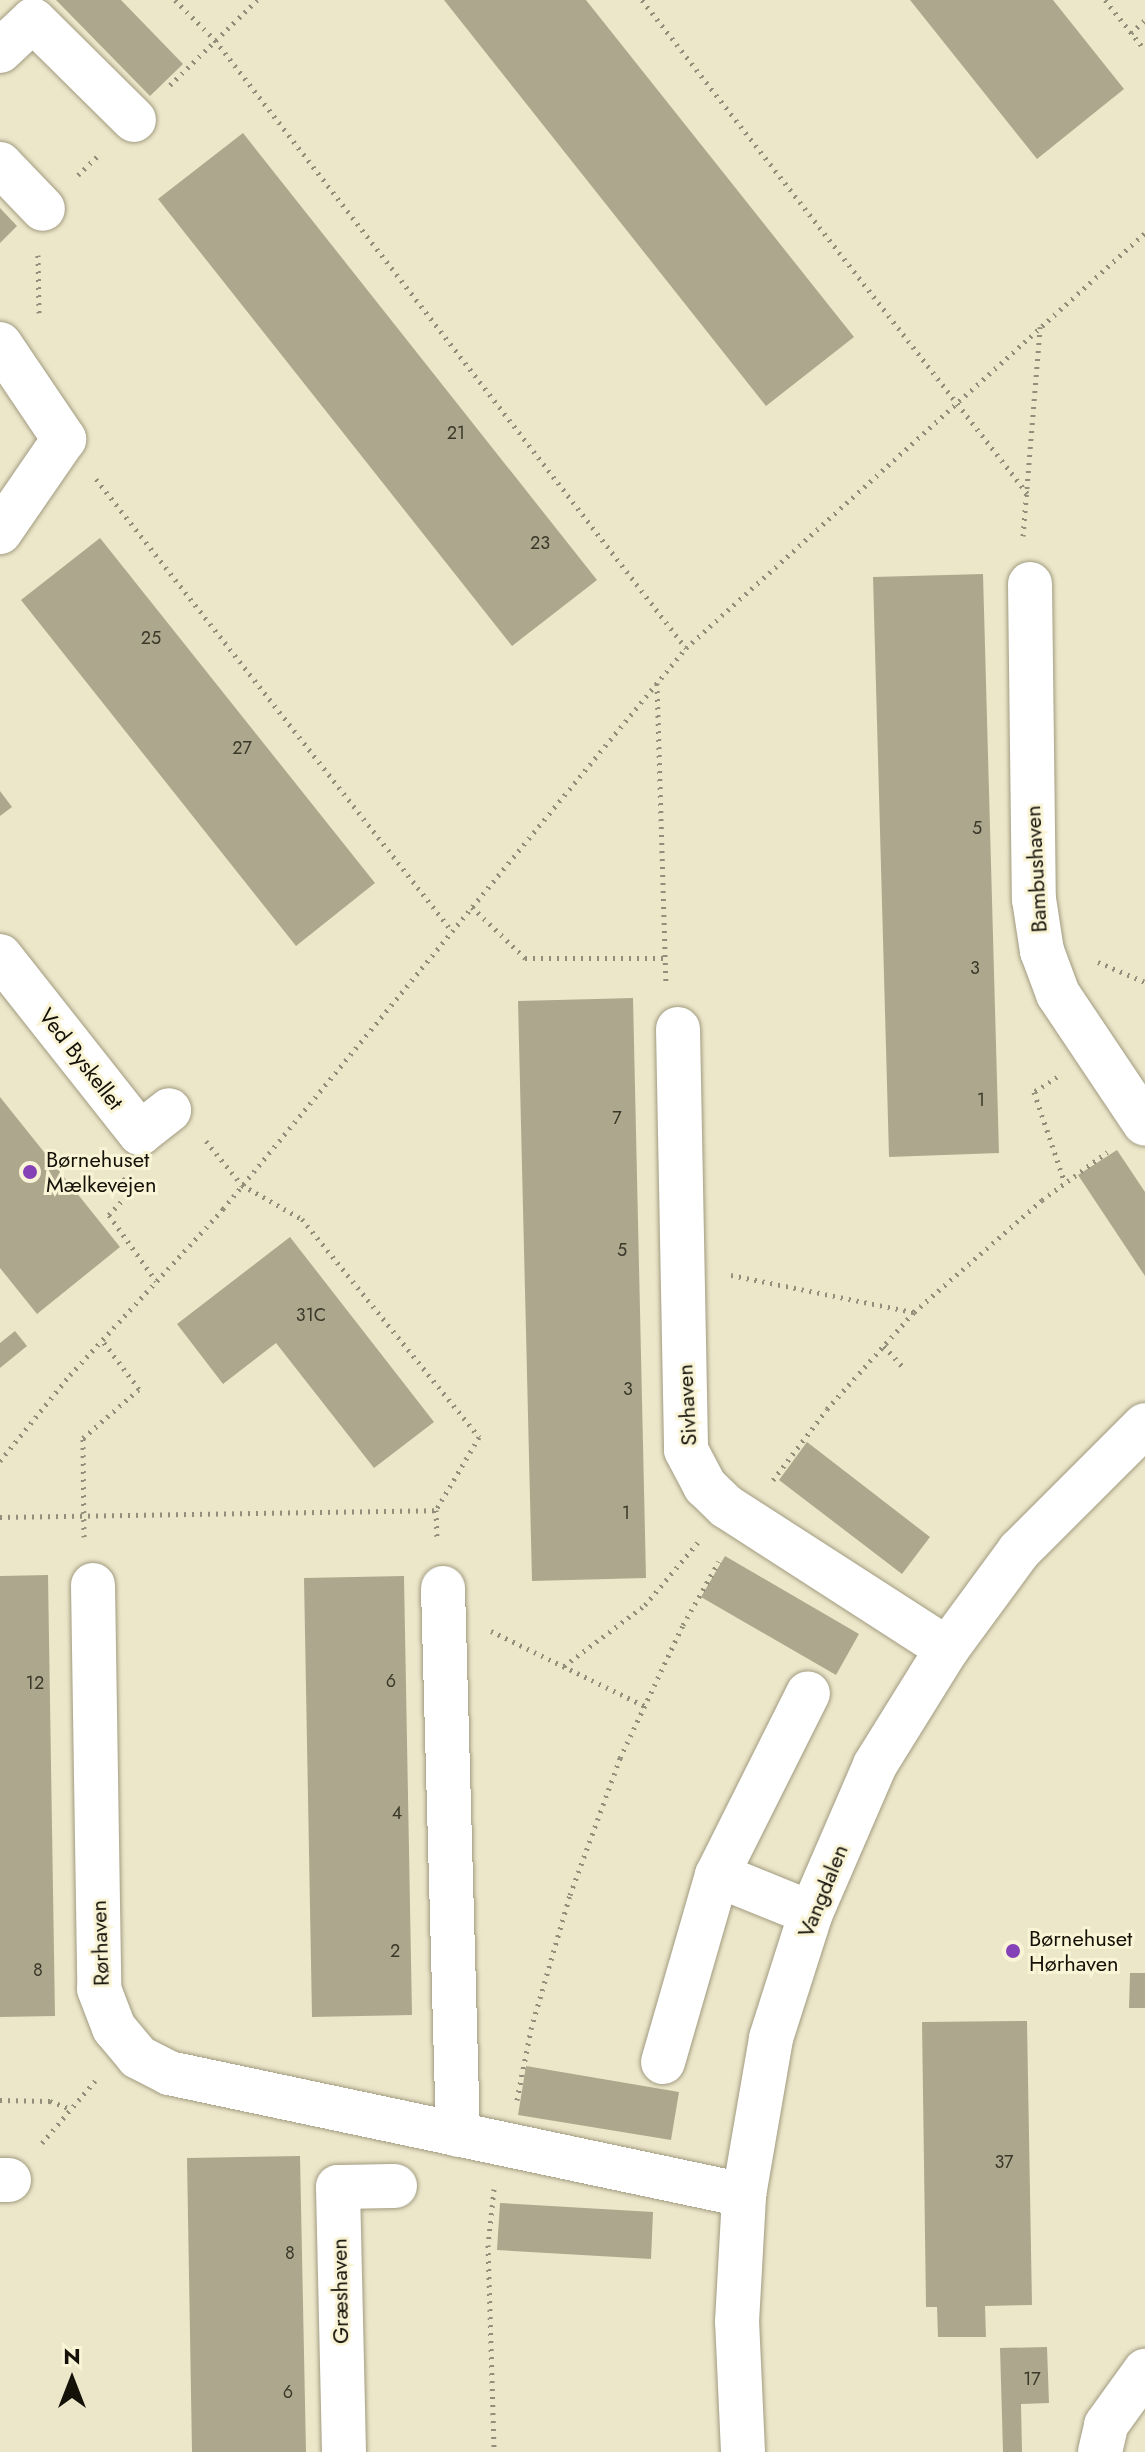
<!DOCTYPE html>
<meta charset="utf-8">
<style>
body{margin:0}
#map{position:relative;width:1145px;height:2452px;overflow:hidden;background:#ede7ca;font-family:Jost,sans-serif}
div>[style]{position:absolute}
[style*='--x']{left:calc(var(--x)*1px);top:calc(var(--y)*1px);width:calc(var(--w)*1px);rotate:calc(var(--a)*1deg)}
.building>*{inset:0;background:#ada88d}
.path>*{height:5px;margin-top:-2.5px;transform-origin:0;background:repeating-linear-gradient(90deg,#928e79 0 2px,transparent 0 8px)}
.roads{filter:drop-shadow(0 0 2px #a19b80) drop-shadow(0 0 2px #a19b80)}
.minor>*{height:44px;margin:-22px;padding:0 22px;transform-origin:22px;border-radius:22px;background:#fff}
.dots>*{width:22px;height:22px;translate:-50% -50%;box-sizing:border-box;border:4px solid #faf4d7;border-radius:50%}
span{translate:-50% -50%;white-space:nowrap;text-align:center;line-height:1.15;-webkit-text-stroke:6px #faf4d7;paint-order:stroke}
.number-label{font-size:18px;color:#3a3829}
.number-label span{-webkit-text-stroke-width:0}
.street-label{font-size:22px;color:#141208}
.poi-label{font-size:22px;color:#141208}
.left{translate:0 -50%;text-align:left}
.north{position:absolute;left:32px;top:2340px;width:80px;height:80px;-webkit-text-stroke:6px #faf4d7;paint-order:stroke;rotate:0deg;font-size:22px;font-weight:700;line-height:32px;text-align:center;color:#141208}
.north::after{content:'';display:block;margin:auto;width:28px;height:36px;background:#141208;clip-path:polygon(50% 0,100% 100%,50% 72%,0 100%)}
</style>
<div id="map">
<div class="building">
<div style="clip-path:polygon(56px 0,121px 0,183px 64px,150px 96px)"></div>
<div style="clip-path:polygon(444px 0,586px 0,854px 337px,766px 406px)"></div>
<div style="clip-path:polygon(910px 0,1053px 0,1124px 89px,1037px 159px)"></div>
<div style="clip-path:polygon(243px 133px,597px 580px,512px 646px,158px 199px)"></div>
<div style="clip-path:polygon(0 208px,17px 226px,0 243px)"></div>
<div style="clip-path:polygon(100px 538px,375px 883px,296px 946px,21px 600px)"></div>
<div style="clip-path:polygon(983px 574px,999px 1153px,889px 1157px,873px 577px)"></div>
<div style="clip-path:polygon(0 791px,12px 807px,0 816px)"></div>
<div style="clip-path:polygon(633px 998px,646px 1578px,532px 1581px,518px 1001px)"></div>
<div style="clip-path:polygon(0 1097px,120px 1247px,37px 1314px,0 1268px)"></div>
<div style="clip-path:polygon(1117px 1150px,1145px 1192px,1145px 1276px,1078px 1175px)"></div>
<div style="clip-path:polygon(290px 1237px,434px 1422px,374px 1468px,276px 1343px,223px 1384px,177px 1324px)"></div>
<div style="clip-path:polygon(15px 1331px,27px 1346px,0 1368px,0 1343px)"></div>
<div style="clip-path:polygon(807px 1442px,930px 1537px,902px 1574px,779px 1480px)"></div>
<div style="clip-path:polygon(725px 1556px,859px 1634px,836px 1675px,701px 1597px)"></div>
<div style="clip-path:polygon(48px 1575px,55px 2016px,0 2017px,0 1576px)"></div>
<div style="clip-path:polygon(404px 1576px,412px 2015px,312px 2017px,304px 1578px)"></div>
<div style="clip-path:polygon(1130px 1973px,1145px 1973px,1145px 2008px,1129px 2008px)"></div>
<div style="clip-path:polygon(1027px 2021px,1032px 2305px,985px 2306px,986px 2337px,938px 2337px,937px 2307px,926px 2307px,922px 2022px)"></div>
<div style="clip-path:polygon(526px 2066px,679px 2092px,671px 2140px,518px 2115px)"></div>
<div style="clip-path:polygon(300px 2156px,306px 2452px,192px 2452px,187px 2158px)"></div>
<div style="clip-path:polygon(500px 2203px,653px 2212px,651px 2259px,497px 2250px)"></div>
<div style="clip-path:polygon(1047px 2347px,1049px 2403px,1021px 2404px,1022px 2452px,1003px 2452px,1000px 2348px)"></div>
</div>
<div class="path">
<div style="--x:175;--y:0;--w:57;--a:45"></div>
<div style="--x:215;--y:40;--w:769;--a:52.24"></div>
<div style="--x:642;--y:0;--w:626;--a:52.01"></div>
<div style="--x:1105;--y:0;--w:64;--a:51.3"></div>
<div style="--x:1131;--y:33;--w:19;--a:-43"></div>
<div style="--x:170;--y:85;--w:122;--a:-44.3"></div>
<div style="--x:78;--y:175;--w:30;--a:-44"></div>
<div style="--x:38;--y:255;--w:58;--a:89"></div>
<div style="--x:96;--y:479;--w:575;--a:51.78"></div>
<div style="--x:1023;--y:536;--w:210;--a:-85.3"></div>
<div style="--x:657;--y:683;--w:298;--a:88.3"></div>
<div style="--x:472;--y:907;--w:74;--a:43.9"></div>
<div style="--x:525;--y:958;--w:141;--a:0"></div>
<div style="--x:1098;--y:962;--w:51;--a:23.1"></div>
<div style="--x:1057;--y:1077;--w:27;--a:147"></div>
<div style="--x:1034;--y:1092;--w:96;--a:71.2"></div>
<div style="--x:206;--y:1141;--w:57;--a:50.7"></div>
<div style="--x:242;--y:1185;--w:69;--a:29.5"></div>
<div style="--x:302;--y:1219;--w:281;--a:50.9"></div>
<div style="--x:479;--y:1437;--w:85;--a:120.5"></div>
<div style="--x:436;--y:1510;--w:30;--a:88"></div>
<div style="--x:122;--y:1178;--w:16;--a:50"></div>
<div style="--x:132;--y:1190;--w:34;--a:133"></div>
<div style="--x:109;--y:1215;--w:81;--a:54.5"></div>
<div style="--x:731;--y:1275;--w:186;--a:11.5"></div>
<div style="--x:884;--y:1346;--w:31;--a:48"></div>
<div style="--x:0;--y:1461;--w:111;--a:-50.9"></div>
<div style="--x:70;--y:1375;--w:226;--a:-47.3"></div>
<div style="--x:223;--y:1209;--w:727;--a:-50.47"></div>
<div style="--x:686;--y:648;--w:619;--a:-42.12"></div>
<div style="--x:773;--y:1480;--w:89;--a:-52.7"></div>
<div style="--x:827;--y:1409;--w:130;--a:-48.1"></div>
<div style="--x:914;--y:1312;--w:170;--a:-41.2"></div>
<div style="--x:1042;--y:1200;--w:81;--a:-36.4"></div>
<div style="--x:0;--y:1517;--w:436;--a:-0.9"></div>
<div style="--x:84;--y:1537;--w:99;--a:-90.6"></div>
<div style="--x:83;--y:1438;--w:74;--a:-41.2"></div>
<div style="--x:139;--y:1389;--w:61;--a:-127.1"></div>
<div style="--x:491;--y:1631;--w:171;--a:26"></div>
<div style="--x:564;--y:1666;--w:101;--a:-37"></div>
<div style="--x:645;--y:1605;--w:82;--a:-49.9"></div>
<div style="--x:0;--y:2100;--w:50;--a:1.1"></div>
<div style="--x:50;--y:2101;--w:22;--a:21"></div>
<div style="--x:517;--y:2100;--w:72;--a:-78.8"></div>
<div style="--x:531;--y:2029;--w:140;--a:-73.8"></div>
<div style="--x:570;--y:1895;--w:146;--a:-69.9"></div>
<div style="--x:620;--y:1758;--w:147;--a:-64.7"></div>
<div style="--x:683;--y:1625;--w:73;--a:-60.6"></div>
<div style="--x:42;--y:2143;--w:82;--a:-49.5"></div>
<div style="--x:494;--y:2189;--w:56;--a:96.1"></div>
<div style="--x:488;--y:2245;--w:207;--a:88.3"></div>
</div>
<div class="roads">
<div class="minor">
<div style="--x:0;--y:51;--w:45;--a:-43.2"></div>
<div style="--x:33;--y:20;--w:142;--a:44.7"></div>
<div style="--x:0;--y:164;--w:62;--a:46.3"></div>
<div style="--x:0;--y:344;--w:115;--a:56"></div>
<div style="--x:64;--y:439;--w:113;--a:124.5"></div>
<div style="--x:1030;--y:584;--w:315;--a:89.3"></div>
<div style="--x:1034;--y:899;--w:53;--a:81.3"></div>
<div style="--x:1042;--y:951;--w:46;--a:69.6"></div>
<div style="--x:1058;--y:994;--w:156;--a:56.2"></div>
<div style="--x:0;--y:956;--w:226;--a:51.7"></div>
<div style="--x:140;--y:1133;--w:37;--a:-38"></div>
<div style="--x:678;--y:1029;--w:421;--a:88.9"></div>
<div style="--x:686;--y:1450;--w:41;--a:62.2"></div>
<div style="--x:705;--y:1486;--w:30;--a:44"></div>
<div style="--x:727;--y:1507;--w:262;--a:32.8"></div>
<div style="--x:93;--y:1585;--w:404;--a:89.1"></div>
<div style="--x:99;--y:1989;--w:42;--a:69"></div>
<div style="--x:114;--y:2028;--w:38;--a:50"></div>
<div style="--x:138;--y:2057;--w:35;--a:27"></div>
<div style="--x:169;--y:2073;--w:588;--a:11.98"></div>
<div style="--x:443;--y:1588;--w:547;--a:88.43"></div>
<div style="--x:717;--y:1875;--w:101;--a:22"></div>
<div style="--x:663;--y:2062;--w:195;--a:-73.9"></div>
<div style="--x:717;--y:1875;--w:203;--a:-63.4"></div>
<div style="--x:0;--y:2180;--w:9;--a:0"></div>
<div style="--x:344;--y:2452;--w:265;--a:-91.3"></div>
<div style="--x:338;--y:2187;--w:57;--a:-1"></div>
<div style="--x:743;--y:2452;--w:130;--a:-92.6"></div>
<div style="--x:737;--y:2322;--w:127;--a:-86.8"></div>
<div style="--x:744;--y:2195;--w:159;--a:-80.2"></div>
<div style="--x:771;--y:2038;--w:131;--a:-72.3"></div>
<div style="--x:811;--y:1913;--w:161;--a:-66.6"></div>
<div style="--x:875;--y:1765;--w:137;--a:-58.2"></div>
<div style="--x:947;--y:1649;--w:122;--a:-53.7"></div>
<div style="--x:1019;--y:1551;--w:178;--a:-45"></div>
<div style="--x:1100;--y:2452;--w:28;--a:-77"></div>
<div style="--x:1106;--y:2425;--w:67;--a:-54.2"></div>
</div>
</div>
<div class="dots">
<div style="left:30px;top:1172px;background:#8442b6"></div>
<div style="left:1013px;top:1951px;background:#8442b6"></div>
</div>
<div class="number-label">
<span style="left:456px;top:433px">21</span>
<span style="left:540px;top:543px">23</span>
<span style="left:151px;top:638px">25</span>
<span style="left:242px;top:748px">27</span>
<span style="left:977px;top:828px">5</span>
<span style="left:975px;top:968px">3</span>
<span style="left:981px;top:1100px">1</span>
<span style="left:617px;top:1118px">7</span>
<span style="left:622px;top:1250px">5</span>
<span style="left:311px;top:1315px">31C</span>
<span style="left:628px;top:1389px">3</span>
<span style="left:626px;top:1513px">1</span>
<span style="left:391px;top:1681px">6</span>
<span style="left:35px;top:1683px">12</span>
<span style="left:397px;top:1813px">4</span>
<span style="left:395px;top:1951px">2</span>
<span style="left:38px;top:1970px">8</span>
<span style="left:1004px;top:2162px">37</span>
<span style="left:290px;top:2253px">8</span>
<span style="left:1032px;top:2379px">17</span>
<span style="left:288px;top:2392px">6</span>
</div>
<div class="street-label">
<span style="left:1036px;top:869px;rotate:-93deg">Bambushaven</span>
<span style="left:81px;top:1059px;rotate:52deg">Ved Byskellet</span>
<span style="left:687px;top:1405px;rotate:-93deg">Sivhaven</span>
<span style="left:823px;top:1891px;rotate:-68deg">Vangdalen</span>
<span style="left:100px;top:1943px;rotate:-92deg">Rørhaven</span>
<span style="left:340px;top:2291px;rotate:-91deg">Græshaven</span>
</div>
<div class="poi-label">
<span class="left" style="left:46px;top:1172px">Børnehuset<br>Mælkevejen</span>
<span class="left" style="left:1029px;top:1951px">Børnehuset<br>Hørhaven</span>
</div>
<div class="north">N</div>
</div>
